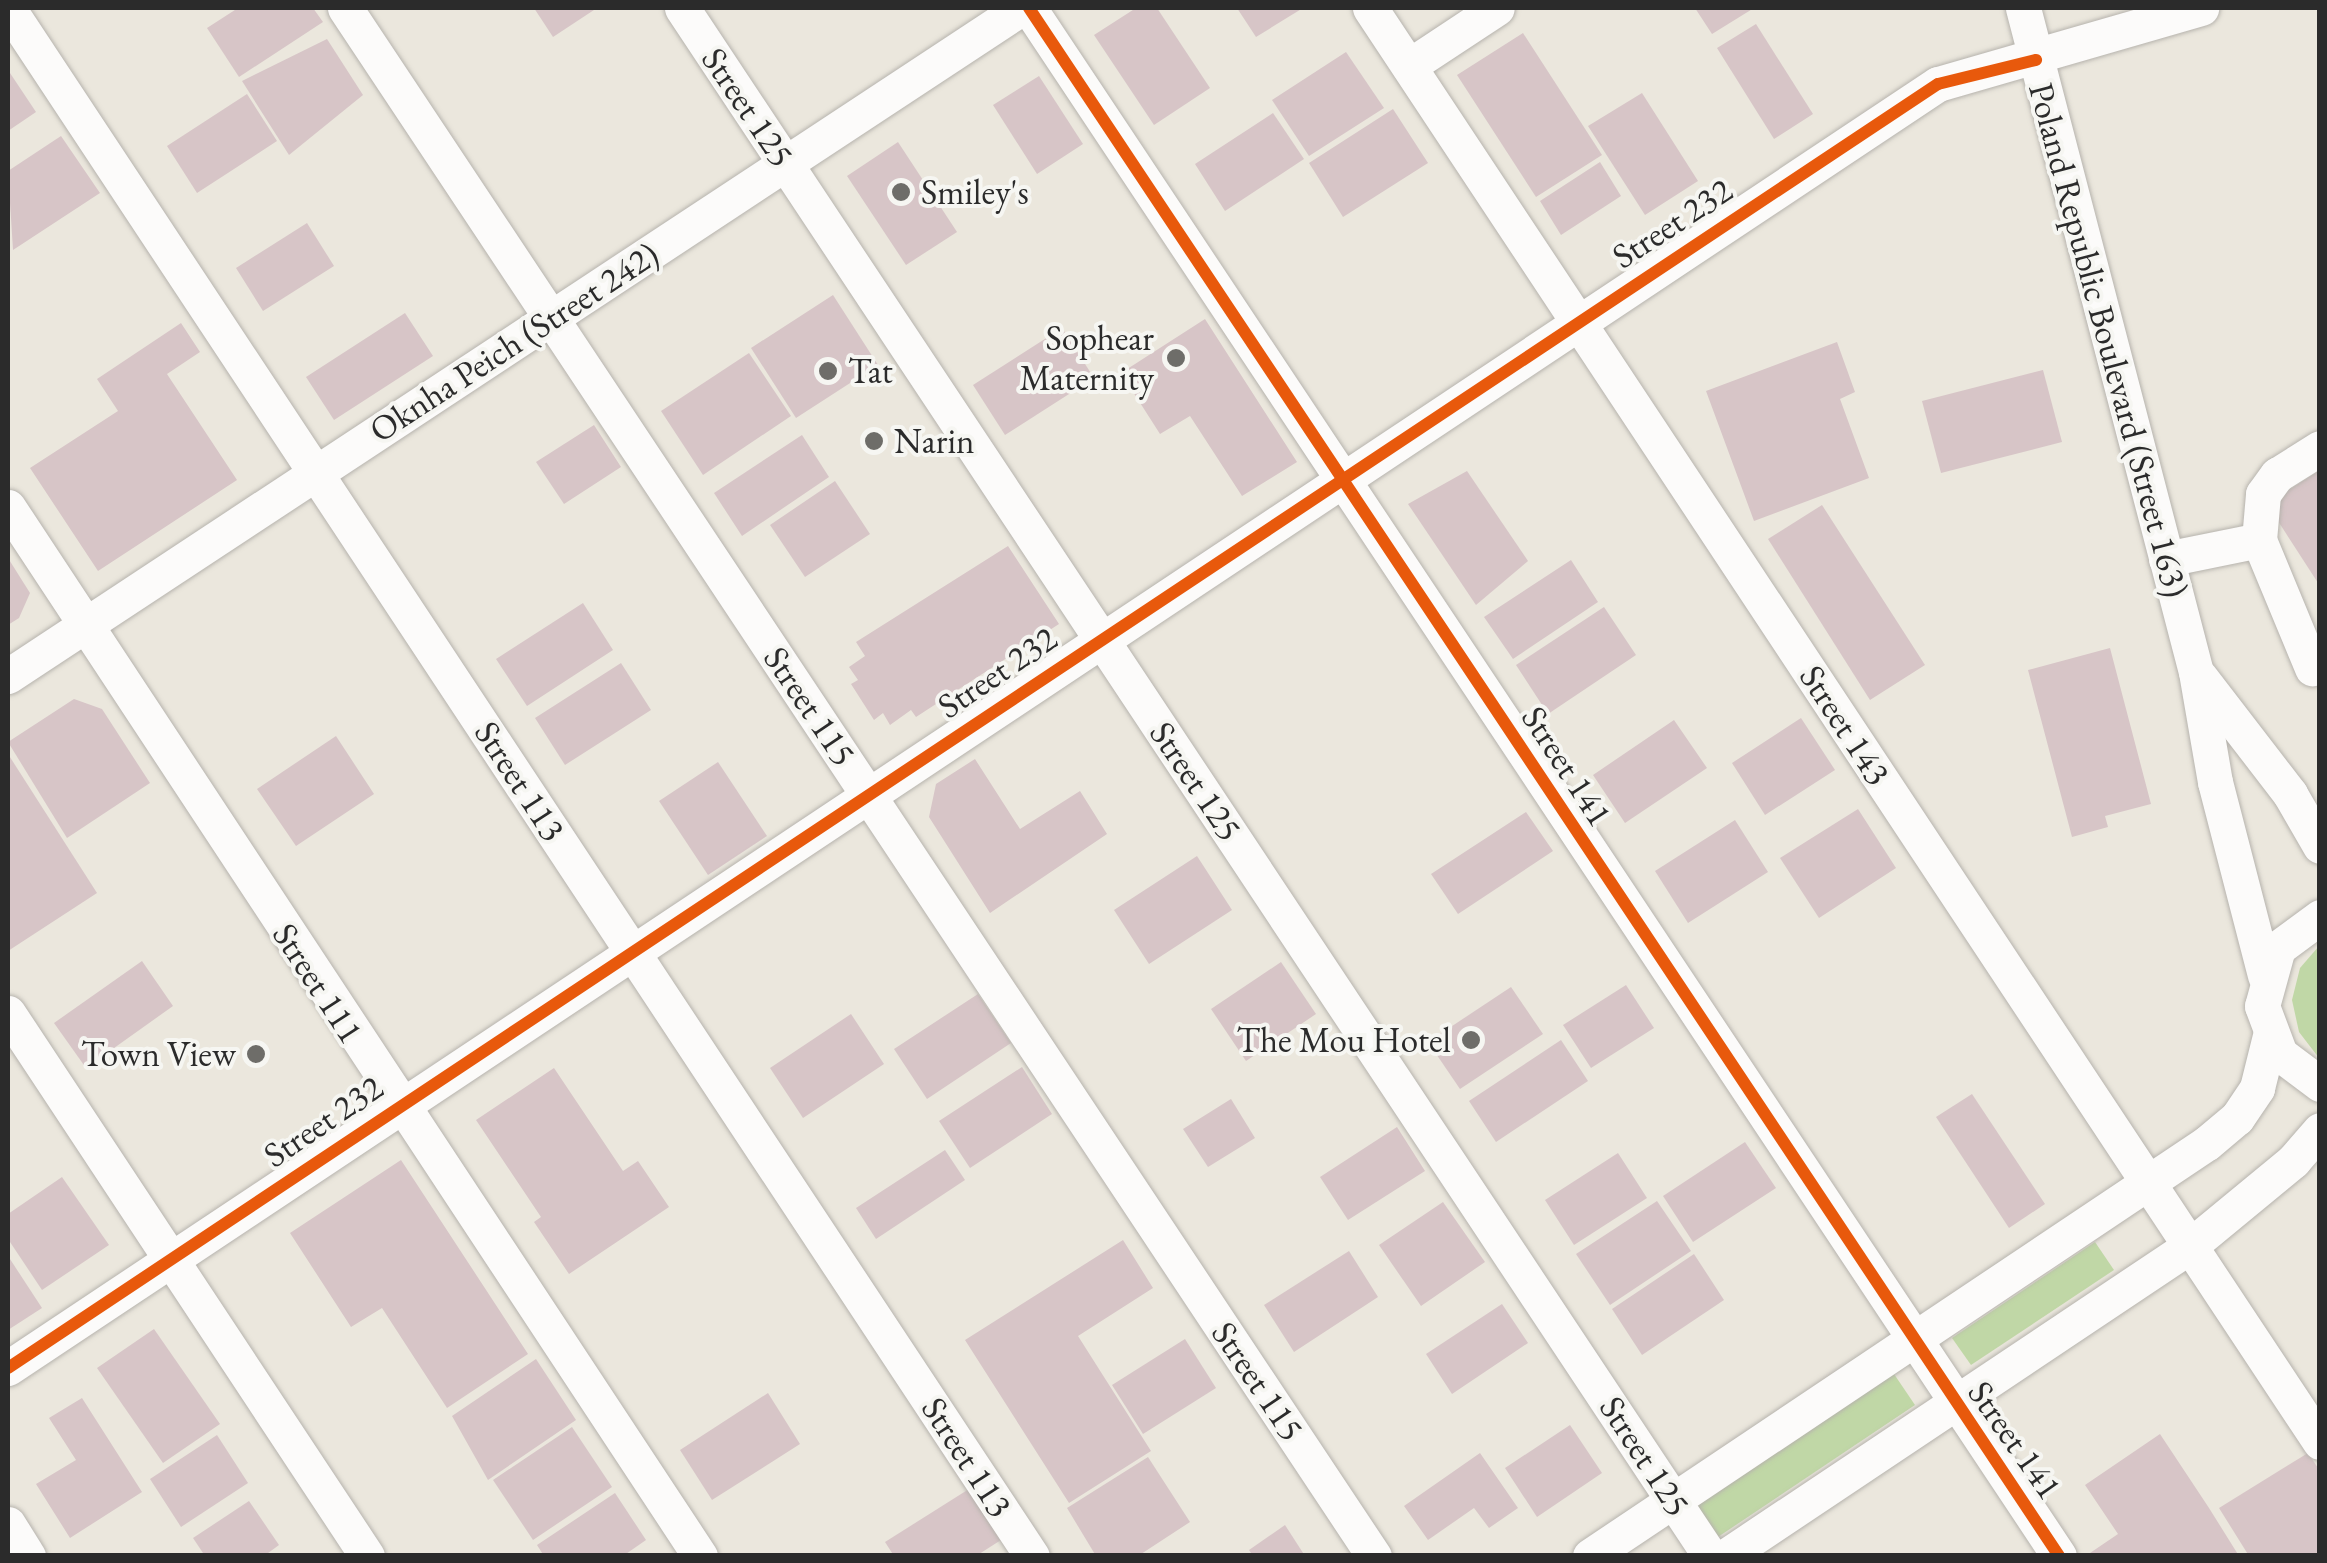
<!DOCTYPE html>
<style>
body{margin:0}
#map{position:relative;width:2327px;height:1563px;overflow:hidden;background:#ebe7dd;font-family:"EB Garamond",serif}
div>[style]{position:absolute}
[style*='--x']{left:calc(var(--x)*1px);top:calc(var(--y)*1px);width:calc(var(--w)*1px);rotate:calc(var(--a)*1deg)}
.green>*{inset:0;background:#c0d7a6}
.building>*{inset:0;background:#d7c5c7}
.roads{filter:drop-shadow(0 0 2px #b6b3ad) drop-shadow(0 0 2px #b6b3ad)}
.minor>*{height:35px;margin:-17.5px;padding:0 17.5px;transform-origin:17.5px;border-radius:17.5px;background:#fcfbfa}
.cycleway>*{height:12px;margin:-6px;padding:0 6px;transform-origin:6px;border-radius:6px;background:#e8590c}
.dots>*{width:28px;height:28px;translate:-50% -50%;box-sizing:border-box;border:5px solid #f6f6f2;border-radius:50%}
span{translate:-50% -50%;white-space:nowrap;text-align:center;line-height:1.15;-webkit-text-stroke:8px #f6f6f2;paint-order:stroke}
.street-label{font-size:35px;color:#2b2b2b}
.poi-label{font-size:35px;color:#2b2b2b}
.left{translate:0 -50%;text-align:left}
.right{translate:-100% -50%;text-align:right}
.frame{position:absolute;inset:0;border:10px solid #2b2b2b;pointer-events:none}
</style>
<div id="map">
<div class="green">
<div style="clip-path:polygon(2319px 946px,2319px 1058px,2299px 1032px,2292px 1000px,2300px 968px)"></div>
<div style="clip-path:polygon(2095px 1242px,2114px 1270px,1971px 1365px,1952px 1338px)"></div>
<div style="clip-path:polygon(1894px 1374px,1915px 1405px,1715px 1539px,1694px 1507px)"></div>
</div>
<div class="building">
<div style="clip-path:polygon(238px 8px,313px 8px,323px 22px,239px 77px,207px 28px)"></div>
<div style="clip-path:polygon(534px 8px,597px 8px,553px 37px)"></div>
<div style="clip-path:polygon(1136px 8px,1157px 8px,1210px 88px,1154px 125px,1094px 35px)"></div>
<div style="clip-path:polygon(1237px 8px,1303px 8px,1256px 37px)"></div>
<div style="clip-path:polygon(1695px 8px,1754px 8px,1712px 34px)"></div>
<div style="clip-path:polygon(1756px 24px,1813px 114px,1774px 139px,1717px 48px)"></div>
<div style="clip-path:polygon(1523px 33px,1602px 155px,1536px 197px,1457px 75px)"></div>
<div style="clip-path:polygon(327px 39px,363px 95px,289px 155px,242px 81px)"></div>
<div style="clip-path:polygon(1346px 52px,1384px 108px,1309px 156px,1272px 100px)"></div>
<div style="clip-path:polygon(8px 70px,36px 112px,8px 131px)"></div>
<div style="clip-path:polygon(1039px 76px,1083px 144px,1037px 174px,993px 105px)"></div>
<div style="clip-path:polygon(1642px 93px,1698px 181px,1645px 215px,1588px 126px)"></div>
<div style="clip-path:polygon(247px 94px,277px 141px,197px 193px,167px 146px)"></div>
<div style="clip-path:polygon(1393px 109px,1428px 163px,1343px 217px,1309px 163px)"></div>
<div style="clip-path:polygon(1273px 113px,1304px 159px,1225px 211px,1195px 164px)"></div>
<div style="clip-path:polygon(61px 136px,100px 193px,13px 250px,8px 171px)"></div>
<div style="clip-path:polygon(898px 142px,957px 232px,906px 265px,847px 176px)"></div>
<div style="clip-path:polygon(1600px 162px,1621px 196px,1561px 235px,1540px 201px)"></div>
<div style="clip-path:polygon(307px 223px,334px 266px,263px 311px,236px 268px)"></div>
<div style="clip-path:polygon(833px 295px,878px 365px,796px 418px,751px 348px)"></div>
<div style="clip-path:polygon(405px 313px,433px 356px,334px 420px,306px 377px)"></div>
<div style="clip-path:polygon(1205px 319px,1297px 462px,1242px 496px,1190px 416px,1160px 434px,1121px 373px)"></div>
<div style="clip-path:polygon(181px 323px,200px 352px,167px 374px,237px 480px,98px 571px,30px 468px,118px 411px,97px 379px)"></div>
<div style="clip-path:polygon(1062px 328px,1094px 378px,1005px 435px,973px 385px)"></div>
<div style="clip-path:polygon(1837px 342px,1855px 392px,1840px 399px,1869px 478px,1754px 521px,1706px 391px)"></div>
<div style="clip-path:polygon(749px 353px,791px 416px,703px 475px,661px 411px)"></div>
<div style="clip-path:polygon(2043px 370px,2062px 442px,1941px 473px,1922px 401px)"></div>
<div style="clip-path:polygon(594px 425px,621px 467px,564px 504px,536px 462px)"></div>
<div style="clip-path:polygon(802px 435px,829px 477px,742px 536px,714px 493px)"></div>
<div style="clip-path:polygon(2320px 470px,2320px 586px,2267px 504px)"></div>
<div style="clip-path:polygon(1467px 471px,1528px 561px,1476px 605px,1408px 504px)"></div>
<div style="clip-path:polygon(835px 481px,870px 534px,805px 577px,770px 525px)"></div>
<div style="clip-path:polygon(1822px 505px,1925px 665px,1870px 700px,1768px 539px)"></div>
<div style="clip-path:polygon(1008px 546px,1059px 624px,916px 717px,911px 710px,890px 725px,883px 713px,874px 720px,851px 684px,858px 680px,849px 667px,865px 656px,856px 642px)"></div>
<div style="clip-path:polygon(8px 558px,30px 593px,19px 618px,8px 625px)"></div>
<div style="clip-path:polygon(1571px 560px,1598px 602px,1513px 659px,1484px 617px)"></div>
<div style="clip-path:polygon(583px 603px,613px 650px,527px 706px,496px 659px)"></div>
<div style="clip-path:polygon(1604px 607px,1636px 655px,1548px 714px,1516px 665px)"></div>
<div style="clip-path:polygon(2110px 648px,2151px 804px,2105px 816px,2108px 827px,2072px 837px,2028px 670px)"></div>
<div style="clip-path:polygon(621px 663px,651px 710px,565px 765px,535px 718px)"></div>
<div style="clip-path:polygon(74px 699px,102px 709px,150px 783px,67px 838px,8px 742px)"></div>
<div style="clip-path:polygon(1801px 718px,1835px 770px,1765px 815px,1732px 763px)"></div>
<div style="clip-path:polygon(1674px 720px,1707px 768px,1625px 823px,1593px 775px)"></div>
<div style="clip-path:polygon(336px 736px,374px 794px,296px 846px,257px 789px)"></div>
<div style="clip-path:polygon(8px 754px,97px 893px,8px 951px)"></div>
<div style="clip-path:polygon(975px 759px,1020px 829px,1080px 791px,1107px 834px,990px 913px,929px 817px,936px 784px)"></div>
<div style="clip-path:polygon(718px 762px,767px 836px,708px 875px,659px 801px)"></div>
<div style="clip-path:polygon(1858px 809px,1896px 868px,1819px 918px,1780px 858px)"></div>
<div style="clip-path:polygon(1526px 812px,1553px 851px,1458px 914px,1431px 874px)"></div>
<div style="clip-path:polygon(1735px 820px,1768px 872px,1688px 923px,1655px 871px)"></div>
<div style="clip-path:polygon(1197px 856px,1232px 910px,1149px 964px,1114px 910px)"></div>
<div style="clip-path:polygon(142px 961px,173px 1006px,86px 1068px,54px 1023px)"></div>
<div style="clip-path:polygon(1281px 962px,1316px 1014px,1246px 1061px,1211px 1009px)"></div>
<div style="clip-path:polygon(1626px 985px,1654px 1028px,1591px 1068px,1563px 1025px)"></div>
<div style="clip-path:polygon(1511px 987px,1543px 1034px,1460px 1089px,1428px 1042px)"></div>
<div style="clip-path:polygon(978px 994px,1011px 1043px,927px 1099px,894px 1049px)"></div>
<div style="clip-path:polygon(851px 1014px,884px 1064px,803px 1118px,770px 1068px)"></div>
<div style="clip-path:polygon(1561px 1040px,1588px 1081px,1496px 1142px,1469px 1101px)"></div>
<div style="clip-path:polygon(1022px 1067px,1052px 1114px,970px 1168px,939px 1121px)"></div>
<div style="clip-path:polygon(554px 1068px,623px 1171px,638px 1161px,669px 1207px,569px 1274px,534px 1222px,541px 1217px,476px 1120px)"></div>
<div style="clip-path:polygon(1972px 1094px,2045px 1204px,2009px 1228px,1936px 1117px)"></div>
<div style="clip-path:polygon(1231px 1099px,1255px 1138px,1208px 1167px,1183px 1129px)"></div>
<div style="clip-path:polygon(1397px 1127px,1425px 1171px,1348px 1220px,1320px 1177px)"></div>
<div style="clip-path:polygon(1745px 1142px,1776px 1188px,1693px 1242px,1663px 1196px)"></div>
<div style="clip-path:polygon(945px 1150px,965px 1180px,876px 1239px,856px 1208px)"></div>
<div style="clip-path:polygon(1618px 1153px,1647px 1198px,1574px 1245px,1545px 1200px)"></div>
<div style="clip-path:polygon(401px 1160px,528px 1354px,447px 1408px,382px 1308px,351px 1327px,290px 1233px)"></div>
<div style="clip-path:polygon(62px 1177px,109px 1245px,42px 1290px,8px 1239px,8px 1214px)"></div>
<div style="clip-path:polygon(1657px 1201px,1691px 1251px,1610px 1305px,1576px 1254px)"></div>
<div style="clip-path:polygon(1443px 1202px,1485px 1262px,1421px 1306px,1379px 1245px)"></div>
<div style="clip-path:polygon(1123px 1240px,1153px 1288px,1078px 1336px,1151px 1451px,1069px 1503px,965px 1340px)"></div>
<div style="clip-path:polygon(1349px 1251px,1378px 1297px,1294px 1352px,1264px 1305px)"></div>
<div style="clip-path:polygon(1694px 1254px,1724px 1300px,1642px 1355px,1612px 1309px)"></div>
<div style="clip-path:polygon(8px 1256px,42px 1308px,8px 1330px)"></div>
<div style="clip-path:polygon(1502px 1304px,1528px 1343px,1452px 1394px,1426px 1354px)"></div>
<div style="clip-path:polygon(154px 1329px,220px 1424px,163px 1463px,97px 1368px)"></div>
<div style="clip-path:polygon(1185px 1339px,1216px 1388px,1143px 1434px,1112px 1385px)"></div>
<div style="clip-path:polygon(536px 1359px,576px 1420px,488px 1480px,452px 1416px)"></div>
<div style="clip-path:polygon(768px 1393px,800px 1444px,712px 1500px,680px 1450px)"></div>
<div style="clip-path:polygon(82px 1398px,142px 1492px,70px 1538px,36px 1484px,76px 1460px,49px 1418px)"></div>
<div style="clip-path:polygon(1570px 1425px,1602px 1473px,1537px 1517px,1505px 1468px)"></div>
<div style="clip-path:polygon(572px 1427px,612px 1487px,533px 1540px,493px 1480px)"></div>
<div style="clip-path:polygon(2160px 1434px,2209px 1508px,2239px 1556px,2090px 1553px,2118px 1534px,2085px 1485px)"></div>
<div style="clip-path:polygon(217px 1435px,248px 1483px,181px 1527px,150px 1479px)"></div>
<div style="clip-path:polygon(1480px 1453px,1518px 1508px,1489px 1528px,1474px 1508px,1428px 1540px,1404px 1506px)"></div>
<div style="clip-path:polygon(2308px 1453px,2320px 1471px,2320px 1556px,2249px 1556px,2219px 1508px)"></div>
<div style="clip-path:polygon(1148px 1457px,1190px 1522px,1138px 1556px,1096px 1556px,1067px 1508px)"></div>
<div style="clip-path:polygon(969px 1489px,1001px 1540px,976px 1556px,894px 1556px,885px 1542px)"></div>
<div style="clip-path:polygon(615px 1493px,646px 1540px,623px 1556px,544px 1556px,537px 1545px)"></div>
<div style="clip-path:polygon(249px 1501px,279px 1545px,264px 1556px,205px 1556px,193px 1538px)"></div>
<div style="clip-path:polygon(1285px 1525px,1305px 1556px,1253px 1556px,1249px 1550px)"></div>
</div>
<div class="roads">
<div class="minor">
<div style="--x:8;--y:8;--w:1856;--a:56.52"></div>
<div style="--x:345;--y:8;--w:1859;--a:56.39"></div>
<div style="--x:682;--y:8;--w:1858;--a:56.41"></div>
<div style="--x:1029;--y:8;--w:1859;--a:56.36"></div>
<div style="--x:1370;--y:8;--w:1720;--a:56.48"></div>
<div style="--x:2023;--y:8;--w:686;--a:75.4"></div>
<div style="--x:2196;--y:672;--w:112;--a:80.2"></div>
<div style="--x:2215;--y:782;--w:200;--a:75.5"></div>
<div style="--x:1409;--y:66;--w:105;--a:-33.4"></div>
<div style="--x:8;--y:507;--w:1257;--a:56.59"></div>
<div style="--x:2259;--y:540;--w:139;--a:67.5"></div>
<div style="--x:2166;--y:559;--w:95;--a:-11.5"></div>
<div style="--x:2259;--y:540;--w:46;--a:-85"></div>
<div style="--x:2263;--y:494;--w:24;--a:-54"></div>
<div style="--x:2277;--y:475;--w:51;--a:-32.1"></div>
<div style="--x:8;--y:676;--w:1213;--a:-33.4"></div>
<div style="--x:2200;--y:677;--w:148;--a:52.4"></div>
<div style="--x:2290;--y:794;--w:60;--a:60"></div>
<div style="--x:2320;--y:917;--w:52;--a:143.6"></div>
<div style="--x:2278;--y:948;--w:60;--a:105.4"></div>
<div style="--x:2262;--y:1006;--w:51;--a:69.4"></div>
<div style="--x:2280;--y:1054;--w:50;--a:36.9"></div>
<div style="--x:8;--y:1013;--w:651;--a:56.53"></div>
<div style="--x:8;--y:1368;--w:2318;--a:-33.64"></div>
<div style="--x:1938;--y:84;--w:274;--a:-16.1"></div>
<div style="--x:8;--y:1524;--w:38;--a:58"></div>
<div style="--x:1590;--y:1556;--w:742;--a:-33.8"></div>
<div style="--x:2207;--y:1143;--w:39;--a:-40"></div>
<div style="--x:2237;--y:1118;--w:36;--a:-56"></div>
<div style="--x:2257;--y:1088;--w:54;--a:-76"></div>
<div style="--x:1726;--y:1556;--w:558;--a:-33.75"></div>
<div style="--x:2190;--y:1246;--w:134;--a:-39.5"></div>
<div style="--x:2293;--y:1161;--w:41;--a:-48.9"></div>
</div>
</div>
<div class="cycleway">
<div style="--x:1029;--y:8;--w:1859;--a:56.36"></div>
<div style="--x:8;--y:1368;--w:2318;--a:-33.64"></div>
<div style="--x:1938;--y:84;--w:101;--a:-13.8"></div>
</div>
<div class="dots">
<div style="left:901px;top:192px;background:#6e6d69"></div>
<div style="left:1176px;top:358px;background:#6e6d69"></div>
<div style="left:828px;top:371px;background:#6e6d69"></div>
<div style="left:874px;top:441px;background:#6e6d69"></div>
<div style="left:1471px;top:1040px;background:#6e6d69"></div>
<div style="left:256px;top:1054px;background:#6e6d69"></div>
</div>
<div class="street-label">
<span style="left:748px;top:107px;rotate:56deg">Street 125</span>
<span style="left:1672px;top:223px;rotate:-33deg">Street 232</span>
<span style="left:2109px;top:340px;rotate:75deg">Poland Republic Boulevard (Street 163)</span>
<span style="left:514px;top:342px;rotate:-33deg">Oknha Peich (Street 242)</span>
<span style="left:997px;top:672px;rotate:-34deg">Street 232</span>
<span style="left:810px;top:706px;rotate:56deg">Street 115</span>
<span style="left:1845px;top:725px;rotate:57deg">Street 143</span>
<span style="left:1567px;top:766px;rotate:57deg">Street 141</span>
<span style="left:520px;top:781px;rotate:57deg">Street 113</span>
<span style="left:1196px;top:781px;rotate:56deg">Street 125</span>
<span style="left:318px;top:983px;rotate:57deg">Street 111</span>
<span style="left:323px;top:1121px;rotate:-34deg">Street 232</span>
<span style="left:1258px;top:1381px;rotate:56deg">Street 115</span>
<span style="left:2015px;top:1440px;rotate:55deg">Street 141</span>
<span style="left:1645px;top:1456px;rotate:57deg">Street 125</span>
<span style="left:967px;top:1457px;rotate:57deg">Street 113</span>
</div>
<div class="poi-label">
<span class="left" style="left:921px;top:192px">Smiley's</span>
<span class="right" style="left:1154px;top:358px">Sophear<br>Maternity</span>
<span class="left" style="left:848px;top:371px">Tat</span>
<span class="left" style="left:894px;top:441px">Narin</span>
<span class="right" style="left:1451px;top:1040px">The Mou Hotel</span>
<span class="right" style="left:236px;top:1054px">Town View</span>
</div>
<div class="frame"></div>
</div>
